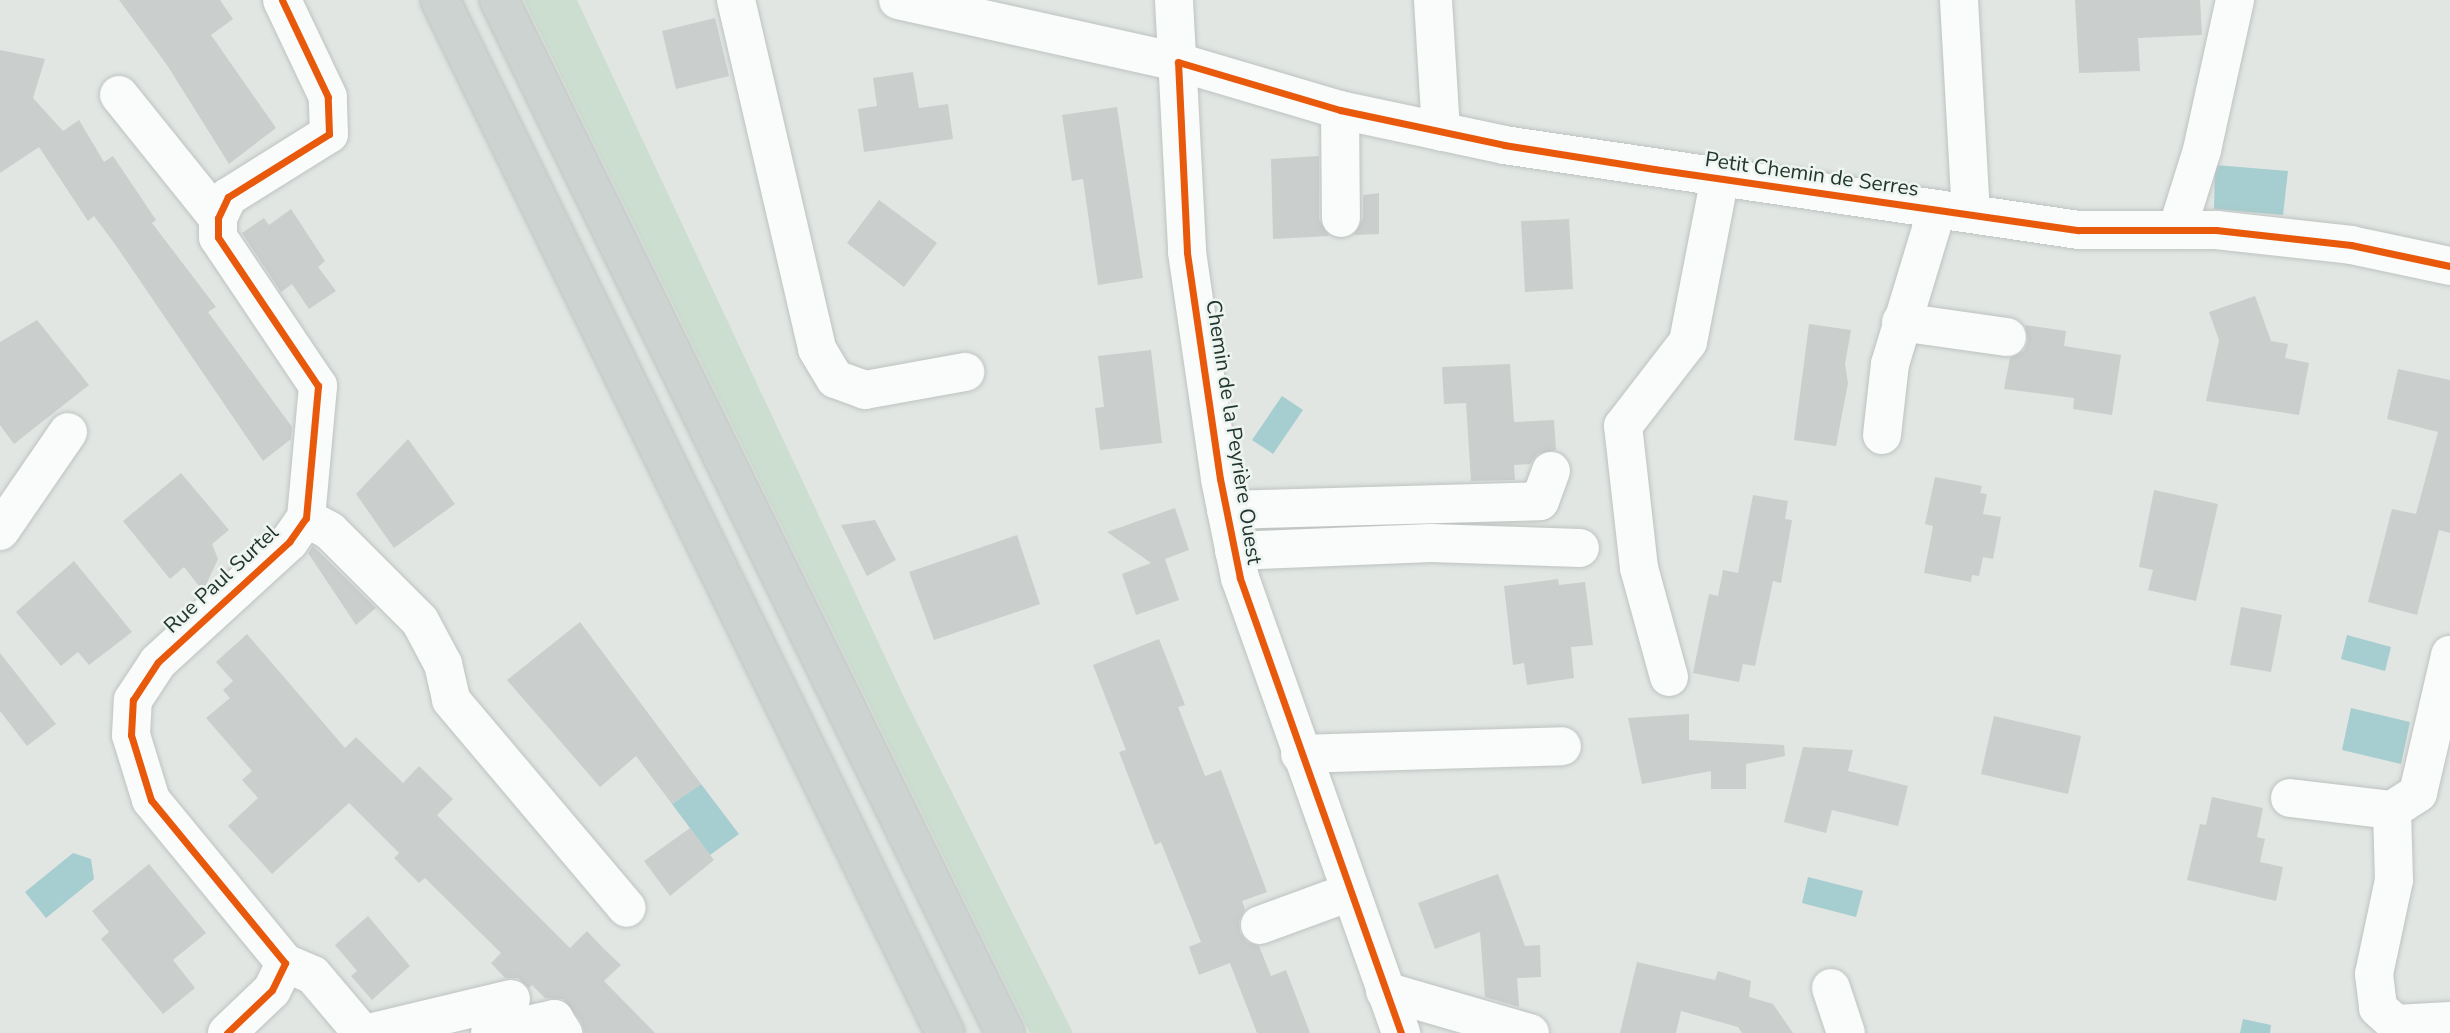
<!DOCTYPE html>
<meta charset="utf-8">
<style>
body{margin:0}
#map{position:relative;width:2450px;height:1033px;overflow:hidden;background:#e1e6e3;font-family:"Nunito Sans",sans-serif}
div>[style]{position:absolute}
[style*='--x']{left:calc(var(--x)*1px);top:calc(var(--y)*1px);width:calc(var(--w)*1px);rotate:calc(var(--a)*1deg)}
.green>*{inset:0;background:#ccded0}
.water>*{inset:0;background:#a6cdcf}
.building>*{inset:0;background:#cacecc}
.roads{filter:drop-shadow(0 0 2px #bec3c0) drop-shadow(0 0 2px #bec3c0)}
.minor>*{height:38px;margin:-19px;padding:0 19px;transform-origin:19px;border-radius:19px;background:#fafbfb}
.major>*{height:38px;margin:-19px;padding:0 19px;transform-origin:19px;border-radius:19px;background:#cdd3d1}
.cycleway>*{height:7px;margin:-3.5px;padding:0 3.5px;transform-origin:3.5px;border-radius:3.5px;background:#e8590c}
span{translate:-50% -50%;white-space:nowrap;text-align:center;line-height:1.15;-webkit-text-stroke:5px #eef5f1;paint-order:stroke}
.street-label{font-size:21px;color:#22362f}
</style>
<div id="map">
<div class="green">
<div style="clip-path:polygon(524px 0,577px 0,903px 695px,1073px 1033px,1030px 1033px)"></div>
</div>
<div class="water">
<div style="clip-path:polygon(2215px 165px,2288px 171px,2283px 215px,2214px 209px)"></div>
<div style="clip-path:polygon(1282px 396px,1303px 410px,1273px 454px,1252px 440px)"></div>
<div style="clip-path:polygon(2347px 635px,2391px 647px,2385px 671px,2341px 659px)"></div>
<div style="clip-path:polygon(2351px 708px,2410px 722px,2401px 764px,2342px 750px)"></div>
<div style="clip-path:polygon(701px 784px,739px 834px,710px 855px,672px 804px)"></div>
<div style="clip-path:polygon(73px 853px,91px 859px,94px 879px,46px 918px,25px 892px)"></div>
<div style="clip-path:polygon(1808px 877px,1863px 891px,1856px 917px,1802px 903px)"></div>
<div style="clip-path:polygon(2243px 1019px,2271px 1025px,2270px 1033px,2240px 1033px)"></div>
</div>
<div class="building">
<div style="clip-path:polygon(119px 0,220px 0,233px 19px,211px 35px,276px 128px,229px 164px,167px 65px)"></div>
<div style="clip-path:polygon(2075px 0,2200px 0,2202px 35px,2138px 38px,2140px 71px,2079px 73px)"></div>
<div style="clip-path:polygon(715px 18px,729px 76px,676px 89px,662px 31px)"></div>
<div style="clip-path:polygon(0 50px,45px 59px,33px 98px,63px 131px,79px 120px,104px 162px,113px 156px,156px 220px,152px 223px,216px 307px,208px 312px,292px 427px,291px 439px,263px 461px,117px 247px,94px 216px,88px 221px,39px 147px,0 173px)"></div>
<div style="clip-path:polygon(913px 72px,919px 108px,948px 104px,953px 139px,864px 152px,858px 109px,877px 106px,873px 78px)"></div>
<div style="clip-path:polygon(1117px 107px,1143px 278px,1098px 285px,1083px 179px,1072px 181px,1062px 115px)"></div>
<div style="clip-path:polygon(1319px 156px,1319px 219px,1329px 236px,1273px 239px,1271px 159px)"></div>
<div style="clip-path:polygon(1379px 193px,1379px 234px,1354px 235px,1363px 218px,1363px 195px)"></div>
<div style="clip-path:polygon(879px 200px,937px 243px,904px 287px,847px 243px)"></div>
<div style="clip-path:polygon(291px 209px,325px 261px,318px 267px,336px 291px,309px 309px,292px 284px,281px 292px,242px 233px,264px 218px,269px 225px)"></div>
<div style="clip-path:polygon(1569px 219px,1573px 289px,1525px 292px,1521px 221px)"></div>
<div style="clip-path:polygon(2255px 296px,2271px 341px,2288px 344px,2285px 358px,2309px 363px,2299px 415px,2206px 401px,2219px 340px,2209px 312px)"></div>
<div style="clip-path:polygon(37px 320px,89px 385px,14px 444px,0 425px,0 342px)"></div>
<div style="clip-path:polygon(1809px 324px,1851px 330px,1845px 364px,1848px 383px,1836px 446px,1794px 440px)"></div>
<div style="clip-path:polygon(2025px 325px,2066px 331px,2064px 346px,2121px 355px,2112px 415px,2073px 409px,2074px 398px,2004px 389px,2010px 358px,2024px 351px,2028px 341px)"></div>
<div style="clip-path:polygon(1151px 350px,1162px 443px,1100px 450px,1095px 408px,1104px 407px,1098px 356px)"></div>
<div style="clip-path:polygon(1510px 364px,1514px 422px,1554px 420px,1556px 450px,1538px 454px,1530px 464px,1514px 465px,1515px 480px,1471px 481px,1466px 403px,1444px 404px,1442px 367px)"></div>
<div style="clip-path:polygon(2398px 369px,2450px 380px,2450px 533px,2439px 530px,2417px 615px,2368px 602px,2392px 509px,2416px 514px,2438px 432px,2387px 419px)"></div>
<div style="clip-path:polygon(408px 439px,455px 504px,394px 548px,356px 494px)"></div>
<div style="clip-path:polygon(181px 473px,229px 530px,212px 544px,218px 559px,203px 591px,184px 567px,170px 579px,123px 521px)"></div>
<div style="clip-path:polygon(1935px 477px,1982px 486px,1980px 493px,1987px 494px,1983px 514px,2001px 517px,1993px 559px,1983px 557px,1979px 576px,1972px 575px,1971px 582px,1924px 573px,1933px 526px,1925px 524px)"></div>
<div style="clip-path:polygon(2154px 490px,2218px 504px,2196px 601px,2148px 590px,2153px 570px,2139px 567px)"></div>
<div style="clip-path:polygon(1753px 495px,1788px 501px,1785px 519px,1792px 520px,1781px 583px,1773px 581px,1755px 666px,1743px 664px,1739px 682px,1693px 673px,1709px 594px,1718px 596px,1723px 570px,1738px 573px)"></div>
<div style="clip-path:polygon(1175px 508px,1189px 550px,1165px 559px,1179px 600px,1136px 615px,1122px 574px,1151px 563px,1107px 532px)"></div>
<div style="clip-path:polygon(875px 520px,896px 560px,867px 576px,841px 525px)"></div>
<div style="clip-path:polygon(1017px 535px,1040px 604px,934px 640px,909px 572px)"></div>
<div style="clip-path:polygon(313px 546px,376px 608px,356px 625px,308px 553px)"></div>
<div style="clip-path:polygon(74px 561px,132px 632px,89px 665px,78px 652px,61px 666px,16px 612px)"></div>
<div style="clip-path:polygon(1558px 579px,1559px 585px,1585px 582px,1593px 645px,1571px 647px,1574px 678px,1527px 685px,1524px 663px,1513px 665px,1504px 586px)"></div>
<div style="clip-path:polygon(2241px 607px,2282px 615px,2271px 672px,2230px 665px)"></div>
<div style="clip-path:polygon(580px 622px,701px 784px,672px 804px,636px 756px,600px 787px,507px 680px)"></div>
<div style="clip-path:polygon(247px 634px,345px 748px,356px 737px,403px 783px,419px 766px,453px 799px,437px 815px,570px 948px,587px 931px,603px 948px,621px 965px,604px 981px,655px 1033px,585px 1033px,581px 1021px,563px 999px,545px 998px,532px 985px,529px 988px,518px 978px,505px 978px,491px 963px,501px 953px,425px 878px,419px 883px,394px 858px,399px 853px,349px 803px,272px 874px,228px 826px,258px 798px,242px 780px,252px 771px,206px 718px,230px 698px,223px 690px,233px 681px,216px 662px)"></div>
<div style="clip-path:polygon(1159px 639px,1185px 705px,1178px 707px,1205px 776px,1221px 770px,1267px 892px,1242px 901px,1245px 909px,1239px 921px,1240px 933px,1247px 942px,1259px 946px,1271px 976px,1286px 970px,1310px 1033px,1257px 1033px,1230px 963px,1199px 975px,1189px 947px,1201px 942px,1161px 842px,1155px 845px,1119px 752px,1126px 750px,1093px 665px)"></div>
<div style="clip-path:polygon(0 653px,56px 724px,27px 746px,0 711px)"></div>
<div style="clip-path:polygon(1689px 714px,1689px 740px,1784px 745px,1785px 756px,1746px 764px,1746px 789px,1711px 789px,1711px 771px,1642px 784px,1628px 718px)"></div>
<div style="clip-path:polygon(1994px 716px,2081px 736px,2068px 794px,1981px 774px)"></div>
<div style="clip-path:polygon(1803px 747px,1853px 750px,1848px 771px,1908px 786px,1898px 826px,1832px 810px,1826px 833px,1784px 822px)"></div>
<div style="clip-path:polygon(2212px 797px,2263px 808px,2257px 837px,2265px 839px,2260px 862px,2283px 867px,2276px 901px,2187px 880px,2200px 824px,2206px 825px)"></div>
<div style="clip-path:polygon(690px 828px,714px 860px,670px 896px,644px 861px)"></div>
<div style="clip-path:polygon(149px 864px,206px 933px,173px 960px,195px 988px,163px 1014px,101px 939px,109px 932px,92px 911px)"></div>
<div style="clip-path:polygon(1498px 874px,1525px 946px,1540px 945px,1541px 977px,1517px 978px,1519px 1007px,1485px 997px,1480px 932px,1435px 949px,1418px 903px)"></div>
<div style="clip-path:polygon(368px 916px,410px 966px,372px 1000px,351px 976px,357px 971px,335px 945px)"></div>
<div style="clip-path:polygon(1637px 962px,1715px 980px,1718px 971px,1751px 981px,1749px 997px,1773px 1004px,1793px 1033px,1742px 1033px,1738px 1027px,1681px 1011px,1676px 1033px,1620px 1033px)"></div>
</div>
<div class="roads">
<div class="minor">
<div style="--x:736;--y:0;--w:358;--a:76.9"></div>
<div style="--x:817;--y:349;--w:35;--a:59"></div>
<div style="--x:835;--y:379;--w:32;--a:20"></div>
<div style="--x:865;--y:390;--w:102;--a:-10.2"></div>
<div style="--x:898;--y:0;--w:287;--a:12.5"></div>
<div style="--x:1178;--y:62;--w:169;--a:16.5"></div>
<div style="--x:1340;--y:110;--w:168;--a:12"></div>
<div style="--x:1504;--y:145;--w:581;--a:8.41"></div>
<div style="--x:2079;--y:230;--w:137;--a:0"></div>
<div style="--x:2216;--y:230;--w:136;--a:6.3"></div>
<div style="--x:2351;--y:245;--w:101;--a:12"></div>
<div style="--x:1174;--y:0;--w:252;--a:87"></div>
<div style="--x:1187;--y:252;--w:229;--a:81.7"></div>
<div style="--x:1220;--y:479;--w:101;--a:78.6"></div>
<div style="--x:1240;--y:578;--w:483;--a:70.5"></div>
<div style="--x:1433;--y:0;--w:132;--a:86.5"></div>
<div style="--x:1959;--y:0;--w:214;--a:86.8"></div>
<div style="--x:119;--y:95;--w:158;--a:51.2"></div>
<div style="--x:1340;--y:110;--w:108;--a:89.5"></div>
<div style="--x:2177;--y:230;--w:84;--a:-72.6"></div>
<div style="--x:2202;--y:150;--w:154;--a:-77.6"></div>
<div style="--x:1901;--y:322;--w:107;--a:8.1"></div>
<div style="--x:1882;--y:435;--w:71;--a:-83.6"></div>
<div style="--x:1890;--y:364;--w:162;--a:-73.1"></div>
<div style="--x:1226;--y:510;--w:314;--a:-1.6"></div>
<div style="--x:1540;--y:501;--w:32;--a:-70"></div>
<div style="--x:306;--y:518;--w:27;--a:28"></div>
<div style="--x:330;--y:531;--w:127;--a:45"></div>
<div style="--x:420;--y:621;--w:49;--a:61.9"></div>
<div style="--x:443;--y:664;--w:37;--a:77"></div>
<div style="--x:451;--y:700;--w:272;--a:49.8"></div>
<div style="--x:0;--y:531;--w:120;--a:-55.5"></div>
<div style="--x:1234;--y:551;--w:197;--a:-2.3"></div>
<div style="--x:1431;--y:543;--w:149;--a:1.9"></div>
<div style="--x:1669;--y:677;--w:113;--a:-105.4"></div>
<div style="--x:1639;--y:568;--w:143;--a:-96.4"></div>
<div style="--x:1623;--y:426;--w:106;--a:-52.3"></div>
<div style="--x:1688;--y:342;--w:167;--a:-79"></div>
<div style="--x:1300;--y:754;--w:262;--a:-1.7"></div>
<div style="--x:2290;--y:798;--w:103;--a:6.7"></div>
<div style="--x:2392;--y:810;--w:31;--a:-33"></div>
<div style="--x:2418;--y:793;--w:142;--a:-76.9"></div>
<div style="--x:2392;--y:810;--w:70;--a:88.4"></div>
<div style="--x:2394;--y:880;--w:96;--a:102"></div>
<div style="--x:2374;--y:974;--w:34;--a:83"></div>
<div style="--x:2378;--y:1008;--w:24;--a:42"></div>
<div style="--x:2396;--y:1024;--w:54;--a:-3.2"></div>
<div style="--x:1260;--y:925;--w:96;--a:-20.1"></div>
<div style="--x:285;--y:963;--w:30;--a:23"></div>
<div style="--x:313;--y:975;--w:76;--a:49.8"></div>
<div style="--x:1831;--y:988;--w:47;--a:71.6"></div>
<div style="--x:1385;--y:991;--w:151;--a:16.2"></div>
<div style="--x:227;--y:1033;--w:62;--a:-43.7"></div>
<div style="--x:272;--y:990;--w:30;--a:-64"></div>
<div style="--x:285;--y:963;--w:211;--a:-129.4"></div>
<div style="--x:151;--y:800;--w:68;--a:-107.1"></div>
<div style="--x:131;--y:735;--w:35;--a:-87"></div>
<div style="--x:133;--y:700;--w:45;--a:-56.7"></div>
<div style="--x:158;--y:662;--w:178;--a:-42.5"></div>
<div style="--x:289;--y:542;--w:29;--a:-55"></div>
<div style="--x:306;--y:518;--w:133;--a:-84.8"></div>
<div style="--x:318;--y:386;--w:179;--a:-123.9"></div>
<div style="--x:218;--y:237;--w:19;--a:-90"></div>
<div style="--x:218;--y:218;--w:23;--a:-65"></div>
<div style="--x:228;--y:197;--w:119;--a:-32"></div>
<div style="--x:329;--y:134;--w:37;--a:-92"></div>
<div style="--x:328;--y:97;--w:107;--a:-115.4"></div>
<div style="--x:369;--y:1033;--w:146;--a:-13.5"></div>
<div style="--x:490;--y:1033;--w:66;--a:-12.3"></div>
<div style="--x:554;--y:1019;--w:17;--a:57"></div>
</div>
<div class="major">
<div style="--x:440;--y:0;--w:1150;--a:63.95"></div>
<div style="--x:499;--y:0;--w:1150;--a:63.9"></div>
</div>
</div>
<div class="cycleway">
<div style="--x:227;--y:1033;--w:62;--a:-43.7"></div>
<div style="--x:272;--y:990;--w:30;--a:-64"></div>
<div style="--x:285;--y:963;--w:211;--a:-129.4"></div>
<div style="--x:151;--y:800;--w:68;--a:-107.1"></div>
<div style="--x:131;--y:735;--w:35;--a:-87"></div>
<div style="--x:133;--y:700;--w:45;--a:-56.7"></div>
<div style="--x:158;--y:662;--w:178;--a:-42.5"></div>
<div style="--x:289;--y:542;--w:29;--a:-55"></div>
<div style="--x:306;--y:518;--w:133;--a:-84.8"></div>
<div style="--x:318;--y:386;--w:179;--a:-123.9"></div>
<div style="--x:218;--y:237;--w:19;--a:-90"></div>
<div style="--x:218;--y:218;--w:23;--a:-65"></div>
<div style="--x:228;--y:197;--w:119;--a:-32"></div>
<div style="--x:329;--y:134;--w:37;--a:-92"></div>
<div style="--x:328;--y:97;--w:107;--a:-115.4"></div>
<div style="--x:1401;--y:1033;--w:483;--a:-109.5"></div>
<div style="--x:1240;--y:578;--w:101;--a:-101.4"></div>
<div style="--x:1220;--y:479;--w:229;--a:-98.3"></div>
<div style="--x:1187;--y:252;--w:190;--a:-92.7"></div>
<div style="--x:1178;--y:62;--w:169;--a:16.5"></div>
<div style="--x:1340;--y:110;--w:168;--a:12"></div>
<div style="--x:1504;--y:145;--w:152;--a:9.1"></div>
<div style="--x:1654;--y:169;--w:429;--a:8.2"></div>
<div style="--x:2079;--y:230;--w:137;--a:0"></div>
<div style="--x:2216;--y:230;--w:136;--a:6.3"></div>
<div style="--x:2351;--y:245;--w:101;--a:12"></div>
</div>
<div class="street-label">
<span style="left:1812px;top:174px;rotate:8deg">Petit Chemin de Serres</span>
<span style="left:1234px;top:432px;rotate:81deg">Chemin de la Peyrière Ouest</span>
<span style="left:221px;top:579px;rotate:-43deg">Rue Paul Surtel</span>
</div>
</div>
